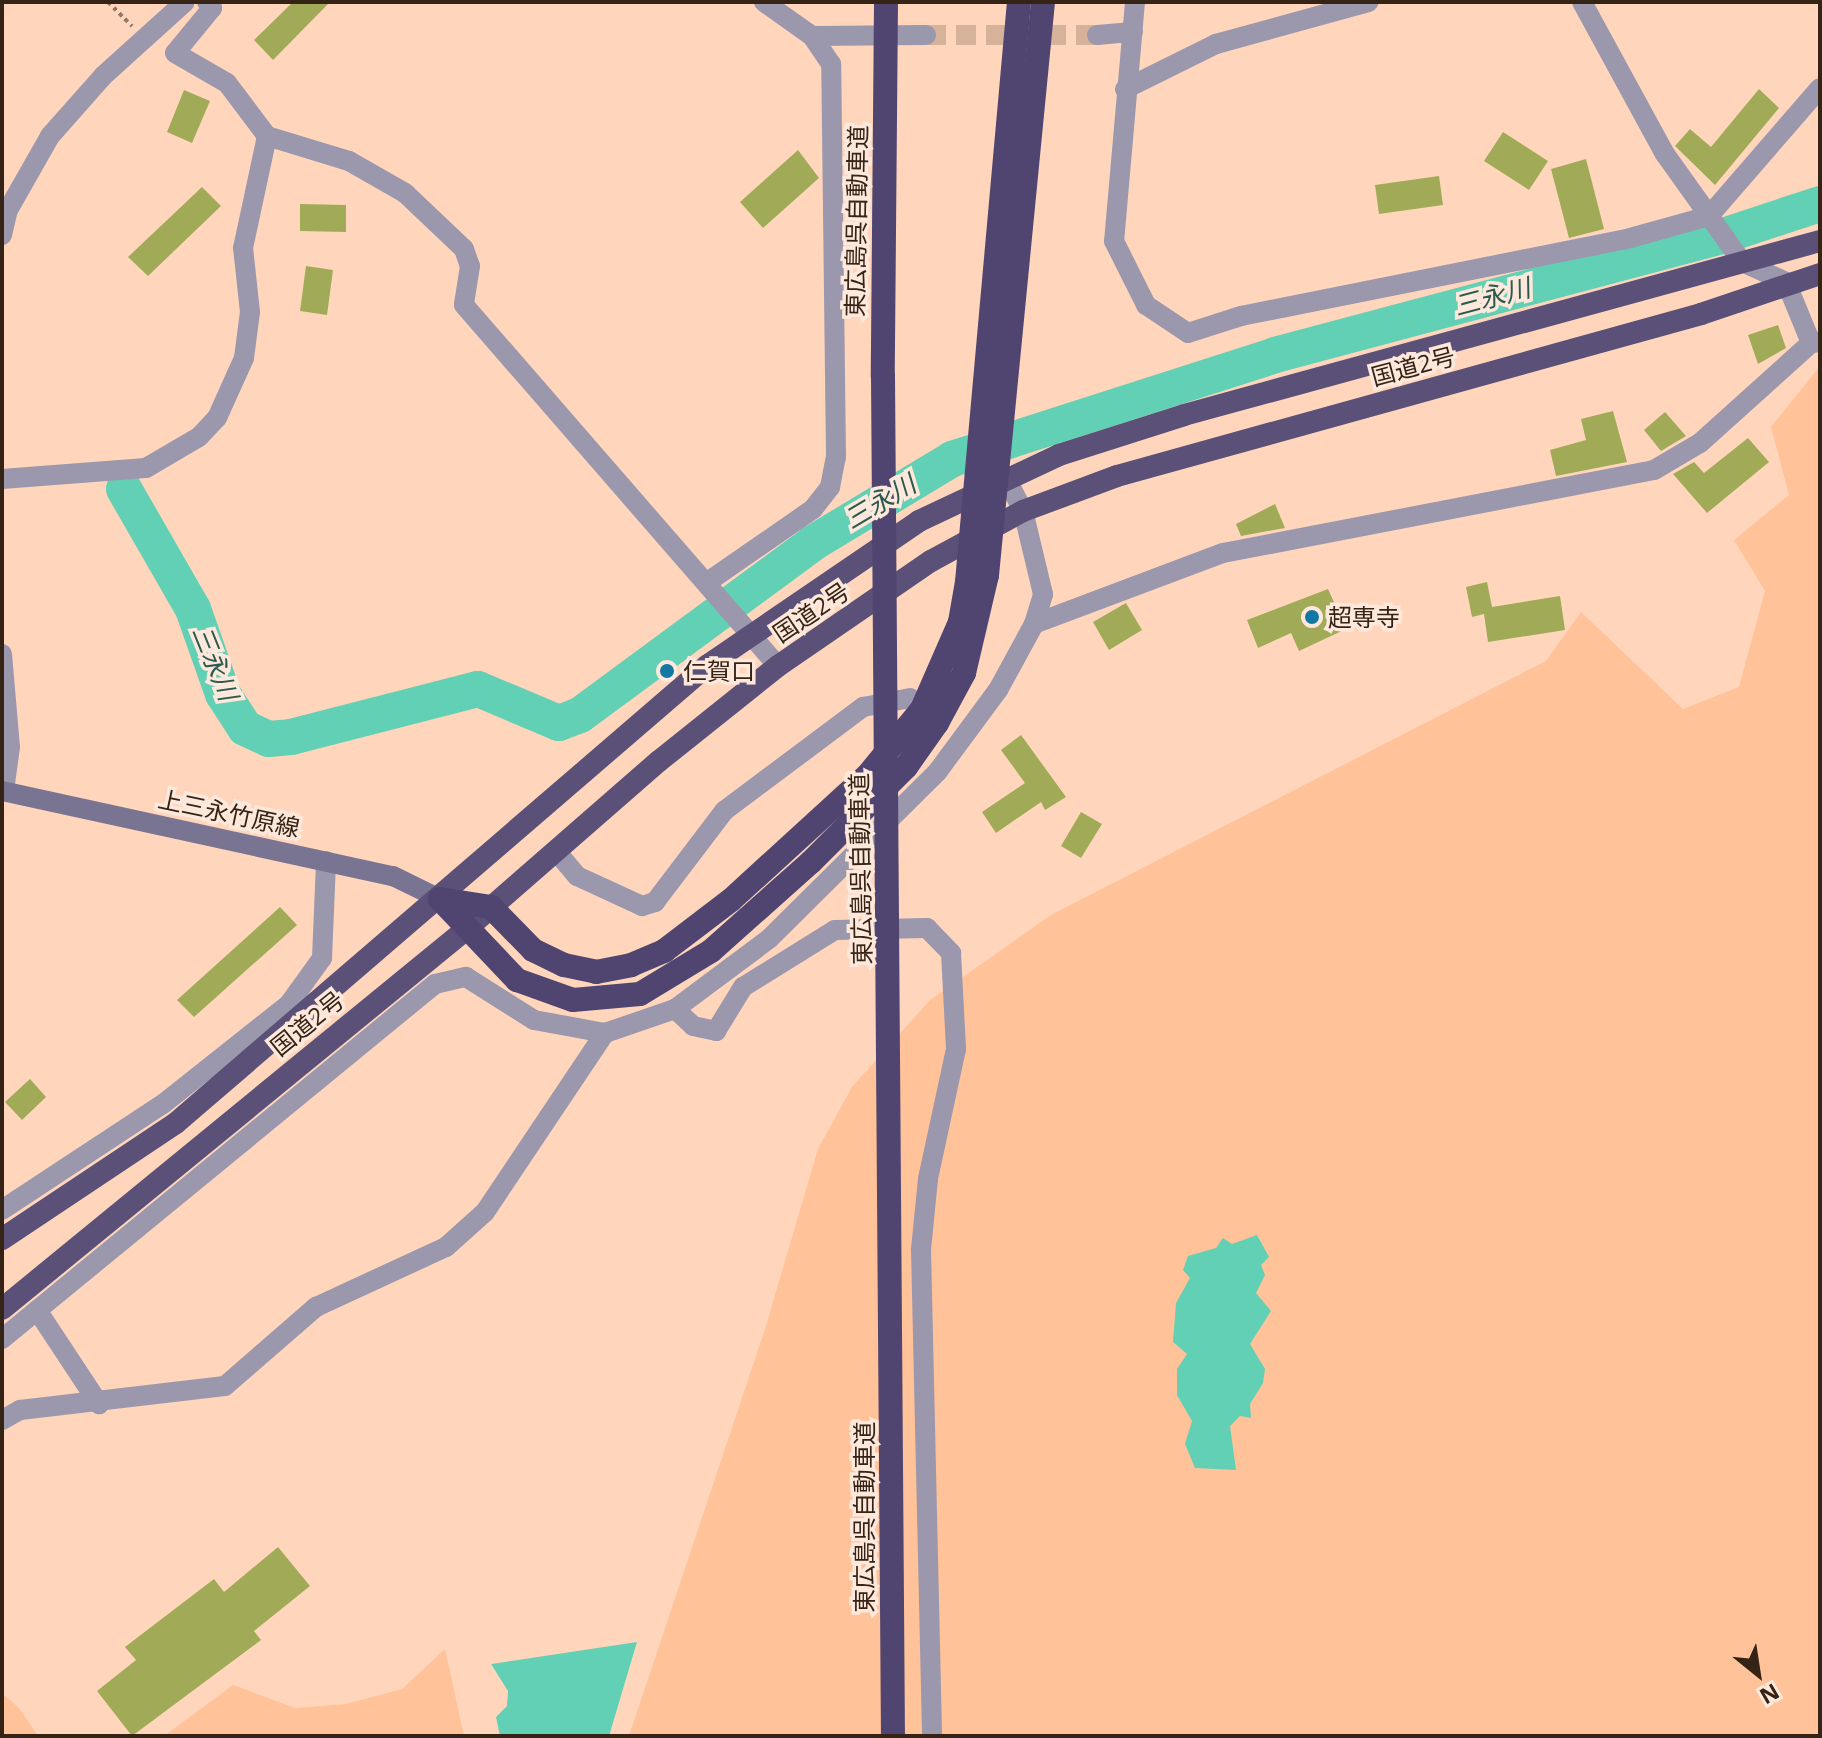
<!DOCTYPE html>
<meta charset="utf-8">
<style>
body{margin:0}
#map{position:relative;width:1822px;height:1738px;overflow:hidden;background:#ffd6bc;font-family:"Open Sans","Noto Sans JP",sans-serif}
div>[style]{position:absolute}
[style*='--x']{left:calc(var(--x)*1px);top:calc(var(--y)*1px);width:calc(var(--w)*1px);rotate:calc(var(--a)*1deg)}
.green>*{inset:0;background:#ffc299}
.water>*{inset:0;background:#62d0b4}
.river>*{height:36px;margin:-18px;padding:0 18px;transform-origin:18px;border-radius:18px;background:#62d0b4}
.building>*{inset:0;background:#a1ab57}
.minor-tunnel>*{height:20px;margin-top:-10px;transform-origin:0;background:repeating-linear-gradient(90deg,#d7b29b 0 20px,transparent 0 30px)}
.path>*{height:4px;margin-top:-2px;transform-origin:0;background:repeating-linear-gradient(90deg,#957865 0 4px,transparent 0 8px)}
.minor>*{height:20px;margin:-10px;padding:0 10px;transform-origin:10px;border-radius:10px;background:#9b97ad}
.tertiary>*{height:20px;margin:-10px;padding:0 10px;transform-origin:10px;border-radius:10px;background:#9b97ad}
.secondary>*{height:20px;margin:-10px;padding:0 10px;transform-origin:10px;border-radius:10px;background:#7a7493}
.trunk>*{height:22px;margin:-11px;padding:0 11px;transform-origin:11px;border-radius:11px;background:#5a5078}
.motorway>*{height:24px;margin:-12px;padding:0 12px;transform-origin:12px;border-radius:12px;background:#504570}
.dots>*{width:22px;height:22px;translate:-50% -50%;box-sizing:border-box;border:4px solid #fde8db;border-radius:50%}
span{translate:-50% -50%;white-space:nowrap;text-align:center;line-height:1.15;-webkit-text-stroke:7px #fde8db;paint-order:stroke}
.street-label{font-size:24px;color:#352316}
.poi-label{font-size:24px;color:#352316}
.left{translate:0 -50%;text-align:left}
.water-label{font-size:26px;color:#2a594d;font-style:italic}
.frame{position:absolute;inset:0;border:4px solid #352316;pointer-events:none}
.north{position:absolute;left:1718px;top:1634px;width:80px;height:80px;-webkit-text-stroke:6px #fde8db;paint-order:stroke;rotate:150deg;font-size:22px;font-weight:700;line-height:32px;text-align:center;color:#352316}
.north::after{content:'';display:block;margin:auto;width:28px;height:36px;background:#352316;clip-path:polygon(50% 0,100% 100%,50% 72%,0 100%)}
</style>
<div id="map">
<div class="green">
<div style="clip-path:polygon(1820px 366px,1820px 1736px,629px 1736px,765px 1329px,818px 1149px,852px 1087px,930px 1000px,1051px 915px,1546px 661px,1581px 612px,1683px 709px,1739px 687px,1765px 591px,1734px 540px,1789px 495px,1771px 427px)"></div>
<div style="clip-path:polygon(445px 1649px,464px 1736px,164px 1736px,233px 1685px,295px 1708px,346px 1704px,402px 1689px)"></div>
<div style="clip-path:polygon(2px 1693px,19px 1708px,38px 1736px,2px 1736px)"></div>
</div>
<div class="water">
<div style="clip-path:polygon(1257px 1235px,1269px 1257px,1261px 1265px,1265px 1275px,1256px 1293px,1271px 1311px,1250px 1344px,1265px 1369px,1263px 1383px,1250px 1404px,1251px 1418px,1240px 1416px,1230px 1426px,1236px 1470px,1195px 1468px,1185px 1444px,1192px 1421px,1177px 1395px,1177px 1369px,1187px 1354px,1173px 1342px,1176px 1303px,1190px 1278px,1183px 1270px,1188px 1256px,1216px 1248px,1223px 1238px,1232px 1244px)"></div>
<div style="clip-path:polygon(637px 1642px,609px 1736px,500px 1736px,496px 1717px,507px 1706px,508px 1691px,491px 1664px)"></div>
</div>
<div class="river">
<div style="--x:124;--y:489;--w:138;--a:60.1"></div>
<div style="--x:193;--y:609;--w:90;--a:70.6"></div>
<div style="--x:223;--y:694;--w:40;--a:57.1"></div>
<div style="--x:245;--y:728;--w:26;--a:25"></div>
<div style="--x:269;--y:739;--w:22;--a:-5"></div>
<div style="--x:291;--y:737;--w:193;--a:-14.4"></div>
<div style="--x:478;--y:689;--w:88;--a:22.8"></div>
<div style="--x:559;--y:723;--w:22;--a:-21"></div>
<div style="--x:580;--y:715;--w:290;--a:-36.4"></div>
<div style="--x:813;--y:543;--w:162;--a:-31.1"></div>
<div style="--x:952;--y:459;--w:339;--a:-17.8"></div>
<div style="--x:1275;--y:355;--w:464;--a:-14.9"></div>
<div style="--x:1723;--y:236;--w:102;--a:-18.3"></div>
</div>
<div class="building">
<div style="clip-path:polygon(293px 2px,330px 2px,273px 60px,254px 40px)"></div>
<div style="clip-path:polygon(1759px 89px,1779px 108px,1715px 185px,1675px 146px,1690px 129px,1711px 147px)"></div>
<div style="clip-path:polygon(184px 90px,210px 101px,192px 143px,167px 132px)"></div>
<div style="clip-path:polygon(1503px 132px,1548px 161px,1529px 190px,1484px 161px)"></div>
<div style="clip-path:polygon(798px 150px,819px 178px,763px 228px,740px 202px)"></div>
<div style="clip-path:polygon(1586px 159px,1604px 229px,1569px 238px,1551px 169px)"></div>
<div style="clip-path:polygon(1439px 176px,1443px 205px,1379px 214px,1375px 185px)"></div>
<div style="clip-path:polygon(202px 187px,221px 206px,148px 276px,128px 257px)"></div>
<div style="clip-path:polygon(300px 204px,346px 205px,346px 232px,300px 231px)"></div>
<div style="clip-path:polygon(306px 266px,333px 270px,327px 315px,300px 311px)"></div>
<div style="clip-path:polygon(1778px 325px,1786px 348px,1758px 364px,1748px 335px)"></div>
<div style="clip-path:polygon(1613px 411px,1627px 462px,1556px 476px,1550px 450px,1586px 440px,1581px 419px)"></div>
<div style="clip-path:polygon(1665px 412px,1686px 436px,1661px 451px,1644px 430px)"></div>
<div style="clip-path:polygon(1748px 438px,1769px 462px,1707px 513px,1673px 474px,1694px 462px,1704px 473px)"></div>
<div style="clip-path:polygon(1275px 504px,1285px 528px,1241px 536px,1236px 524px)"></div>
<div style="clip-path:polygon(1487px 582px,1492px 607px,1560px 596px,1565px 630px,1488px 642px,1484px 614px,1472px 617px,1466px 587px)"></div>
<div style="clip-path:polygon(1328px 589px,1346px 629px,1299px 651px,1291px 633px,1258px 648px,1247px 620px)"></div>
<div style="clip-path:polygon(1126px 603px,1142px 630px,1109px 650px,1093px 622px)"></div>
<div style="clip-path:polygon(1021px 735px,1066px 797px,1045px 810px,1041px 802px,996px 833px,982px 812px,1025px 783px,1001px 750px)"></div>
<div style="clip-path:polygon(1081px 812px,1102px 824px,1081px 858px,1061px 846px)"></div>
<div style="clip-path:polygon(280px 907px,297px 925px,194px 1017px,177px 1000px)"></div>
<div style="clip-path:polygon(30px 1079px,46px 1097px,22px 1120px,5px 1102px)"></div>
<div style="clip-path:polygon(278px 1547px,310px 1586px,254px 1631px,261px 1640px,132px 1736px,97px 1691px,136px 1660px,125px 1647px,214px 1579px,224px 1592px)"></div>
</div>
<div class="minor-tunnel">
<div style="--x:926;--y:35;--w:171;--a:0"></div>
</div>
<div class="path">
<div style="--x:108;--y:2;--w:34;--a:45"></div>
</div>
<div class="minor">
<div style="--x:207;--y:2;--w:8;--a:50"></div>
<div style="--x:212;--y:8;--w:58;--a:129.4"></div>
<div style="--x:175;--y:53;--w:60;--a:30"></div>
<div style="--x:227;--y:83;--w:66;--a:53"></div>
<div style="--x:267;--y:136;--w:86;--a:17"></div>
<div style="--x:349;--y:161;--w:64;--a:29.7"></div>
<div style="--x:405;--y:193;--w:81;--a:43.5"></div>
<div style="--x:464;--y:249;--w:18;--a:71"></div>
<div style="--x:470;--y:266;--w:39;--a:99"></div>
<div style="--x:464;--y:305;--w:478;--a:49"></div>
<div style="--x:1135;--y:2;--w:240;--a:95"></div>
<div style="--x:1114;--y:241;--w:72;--a:63.4"></div>
<div style="--x:1146;--y:305;--w:50;--a:33.7"></div>
<div style="--x:1188;--y:333;--w:56;--a:-17.8"></div>
<div style="--x:1241;--y:316;--w:389;--a:-11.3"></div>
<div style="--x:1623;--y:240;--w:89;--a:-15.6"></div>
<div style="--x:1709;--y:216;--w:169;--a:-49.1"></div>
<div style="--x:1582;--y:2;--w:173;--a:61.4"></div>
<div style="--x:1665;--y:154;--w:133;--a:54.5"></div>
<div style="--x:1742;--y:262;--w:48;--a:24.4"></div>
<div style="--x:1786;--y:282;--w:66;--a:67.7"></div>
<div style="--x:1811;--y:343;--w:9;--a:-6"></div>
<div style="--x:1097;--y:35;--w:36;--a:-5"></div>
<div style="--x:812;--y:36;--w:114;--a:-0.5"></div>
<div style="--x:1125;--y:89;--w:102;--a:-26.3"></div>
<div style="--x:1216;--y:44;--w:158;--a:-15.4"></div>
<div style="--x:2;--y:479;--w:144;--a:-4.4"></div>
<div style="--x:146;--y:468;--w:61;--a:-30.3"></div>
<div style="--x:199;--y:437;--w:26;--a:-47"></div>
<div style="--x:217;--y:418;--w:66;--a:-65.8"></div>
<div style="--x:244;--y:358;--w:46;--a:-82.6"></div>
<div style="--x:250;--y:312;--w:64;--a:-96.2"></div>
<div style="--x:243;--y:248;--w:115;--a:-77.9"></div>
<div style="--x:709;--y:581;--w:126;--a:-34.7"></div>
<div style="--x:813;--y:509;--w:28;--a:-52"></div>
<div style="--x:830;--y:487;--w:31;--a:-79"></div>
<div style="--x:836;--y:457;--w:393;--a:-90.7"></div>
<div style="--x:831;--y:64;--w:34;--a:-124"></div>
<div style="--x:812;--y:36;--w:59;--a:-144.7"></div>
<div style="--x:1034;--y:624;--w:202;--a:-20.6"></div>
<div style="--x:1223;--y:553;--w:439;--a:-10.9"></div>
<div style="--x:1654;--y:470;--w:53;--a:-30.4"></div>
<div style="--x:1700;--y:443;--w:149;--a:-42"></div>
<div style="--x:556;--y:851;--w:33;--a:50"></div>
<div style="--x:577;--y:876;--w:72;--a:24.8"></div>
<div style="--x:642;--y:906;--w:14;--a:-17"></div>
<div style="--x:655;--y:902;--w:114;--a:-52.8"></div>
<div style="--x:724;--y:811;--w:174;--a:-36.8"></div>
<div style="--x:863;--y:707;--w:48;--a:-10.8"></div>
<div style="--x:675;--y:1009;--w:25;--a:43"></div>
<div style="--x:693;--y:1026;--w:24;--a:12"></div>
<div style="--x:716;--y:1031;--w:52;--a:-58.5"></div>
<div style="--x:743;--y:987;--w:108;--a:-31.8"></div>
<div style="--x:835;--y:930;--w:92;--a:-1.2"></div>
<div style="--x:927;--y:928;--w:35;--a:46"></div>
<div style="--x:951;--y:953;--w:96;--a:87"></div>
<div style="--x:956;--y:1049;--w:133;--a:102.2"></div>
<div style="--x:928;--y:1179;--w:70;--a:95.7"></div>
<div style="--x:921;--y:1249;--w:487;--a:88.7"></div>
<div style="--x:2;--y:1210;--w:193;--a:-33.4"></div>
<div style="--x:163;--y:1104;--w:161;--a:-38.4"></div>
<div style="--x:289;--y:1004;--w:57;--a:-54.3"></div>
<div style="--x:322;--y:958;--w:97;--a:-87.6"></div>
<div style="--x:37;--y:1310;--w:113;--a:56.6"></div>
<div style="--x:2;--y:1339;--w:560;--a:-39.35"></div>
<div style="--x:435;--y:984;--w:32;--a:-13"></div>
<div style="--x:466;--y:977;--w:80;--a:32.3"></div>
<div style="--x:534;--y:1020;--w:72;--a:10.4"></div>
<div style="--x:605;--y:1033;--w:74;--a:-18.9"></div>
<div style="--x:675;--y:1009;--w:117;--a:-36.7"></div>
<div style="--x:769;--y:939;--w:238;--a:-44.8"></div>
<div style="--x:938;--y:771;--w:101;--a:-53.5"></div>
<div style="--x:998;--y:690;--w:75;--a:-61.4"></div>
<div style="--x:1034;--y:624;--w:31;--a:-73"></div>
<div style="--x:1043;--y:594;--w:85;--a:-103.5"></div>
<div style="--x:1023;--y:511;--w:35;--a:-117"></div>
<div style="--x:2;--y:1420;--w:21;--a:-29"></div>
<div style="--x:20;--y:1410;--w:206;--a:-6.7"></div>
<div style="--x:225;--y:1386;--w:121;--a:-41"></div>
<div style="--x:316;--y:1307;--w:143;--a:-24.8"></div>
<div style="--x:446;--y:1247;--w:52;--a:-41.9"></div>
<div style="--x:485;--y:1212;--w:216;--a:-56.2"></div>
</div>
<div class="tertiary">
<div style="--x:2;--y:235;--w:26;--a:-77"></div>
<div style="--x:8;--y:210;--w:85;--a:-60.4"></div>
<div style="--x:50;--y:136;--w:80;--a:-48.5"></div>
<div style="--x:103;--y:76;--w:110;--a:-42.1"></div>
<div style="--x:2;--y:654;--w:93;--a:85.1"></div>
<div style="--x:10;--y:747;--w:44;--a:97.8"></div>
</div>
<div class="secondary">
<div style="--x:2;--y:791;--w:400;--a:12.3"></div>
<div style="--x:393;--y:876;--w:52;--a:26.1"></div>
</div>
<div class="trunk">
<div style="--x:2;--y:1239;--w:209;--a:-33.7"></div>
<div style="--x:176;--y:1123;--w:702;--a:-40.73"></div>
<div style="--x:708;--y:665;--w:255;--a:-34.3"></div>
<div style="--x:919;--y:521;--w:155;--a:-25.2"></div>
<div style="--x:1059;--y:455;--w:131;--a:-17.7"></div>
<div style="--x:1184;--y:415;--w:659;--a:-15.3"></div>
<div style="--x:2;--y:1309;--w:597;--a:-39.29"></div>
<div style="--x:464;--y:931;--w:259;--a:-41.1"></div>
<div style="--x:659;--y:761;--w:152;--a:-38.6"></div>
<div style="--x:778;--y:666;--w:186;--a:-34.5"></div>
<div style="--x:931;--y:561;--w:105;--a:-28.5"></div>
<div style="--x:1023;--y:511;--w:100;--a:-20.4"></div>
<div style="--x:1117;--y:476;--w:606;--a:-15.5"></div>
<div style="--x:1701;--y:314;--w:126;--a:-18.6"></div>
</div>
<div class="motorway">
<div style="--x:886;--y:2;--w:374;--a:90.5"></div>
<div style="--x:883;--y:376;--w:1360;--a:89.58"></div>
<div style="--x:440;--y:899;--w:112;--a:46.5"></div>
<div style="--x:517;--y:980;--w:59;--a:19.7"></div>
<div style="--x:573;--y:1000;--w:67;--a:-5.1"></div>
<div style="--x:640;--y:994;--w:83;--a:-31.2"></div>
<div style="--x:711;--y:951;--w:134;--a:-41.7"></div>
<div style="--x:811;--y:862;--w:134;--a:-45"></div>
<div style="--x:906;--y:767;--w:54;--a:-54.8"></div>
<div style="--x:937;--y:723;--w:57;--a:-61.6"></div>
<div style="--x:964;--y:673;--w:101;--a:-76.8"></div>
<div style="--x:987;--y:575;--w:576;--a:-84.42"></div>
<div style="--x:440;--y:899;--w:52;--a:8.9"></div>
<div style="--x:491;--y:907;--w:60;--a:45.7"></div>
<div style="--x:533;--y:950;--w:34;--a:26"></div>
<div style="--x:564;--y:965;--w:33;--a:12"></div>
<div style="--x:596;--y:972;--w:36;--a:-11"></div>
<div style="--x:631;--y:965;--w:36;--a:-23"></div>
<div style="--x:664;--y:951;--w:84;--a:-37.3"></div>
<div style="--x:731;--y:900;--w:184;--a:-42.4"></div>
<div style="--x:867;--y:776;--w:87;--a:-50.6"></div>
<div style="--x:922;--y:709;--w:95;--a:-66.4"></div>
<div style="--x:960;--y:622;--w:41;--a:-80.1"></div>
<div style="--x:967;--y:582;--w:582;--a:-84.88"></div>
</div>
<div class="dots">
<div style="left:1312px;top:617px;background:#1377a3"></div>
<div style="left:667px;top:671px;background:#1377a3"></div>
</div>
<div class="street-label">
<span style="left:856px;top:221px;rotate:-89deg">東広島呉自動車道</span>
<span style="left:1413px;top:366px;rotate:-15deg">国道2号</span>
<span style="left:811px;top:612px;rotate:-34deg">国道2号</span>
<span style="left:229px;top:813px;rotate:12deg">上三永竹原線</span>
<span style="left:860px;top:869px;rotate:-91deg">東広島呉自動車道</span>
<span style="left:307px;top:1023px;rotate:-39deg">国道2号</span>
<span style="left:864px;top:1517px;rotate:-90deg">東広島呉自動車道</span>
</div>
<div class="poi-label">
<span class="left" style="left:1328px;top:617px">超専寺</span>
<span class="left" style="left:683px;top:671px">仁賀口</span>
</div>
<div class="water-label">
<span style="left:1492px;top:297px;rotate:-15deg">三永川</span>
<span style="left:880px;top:502px;rotate:-31deg">三永川</span>
<span style="left:215px;top:663px;rotate:68deg">三永川</span>
</div>
<div class="frame"></div>
<div class="north">N</div>
</div>
